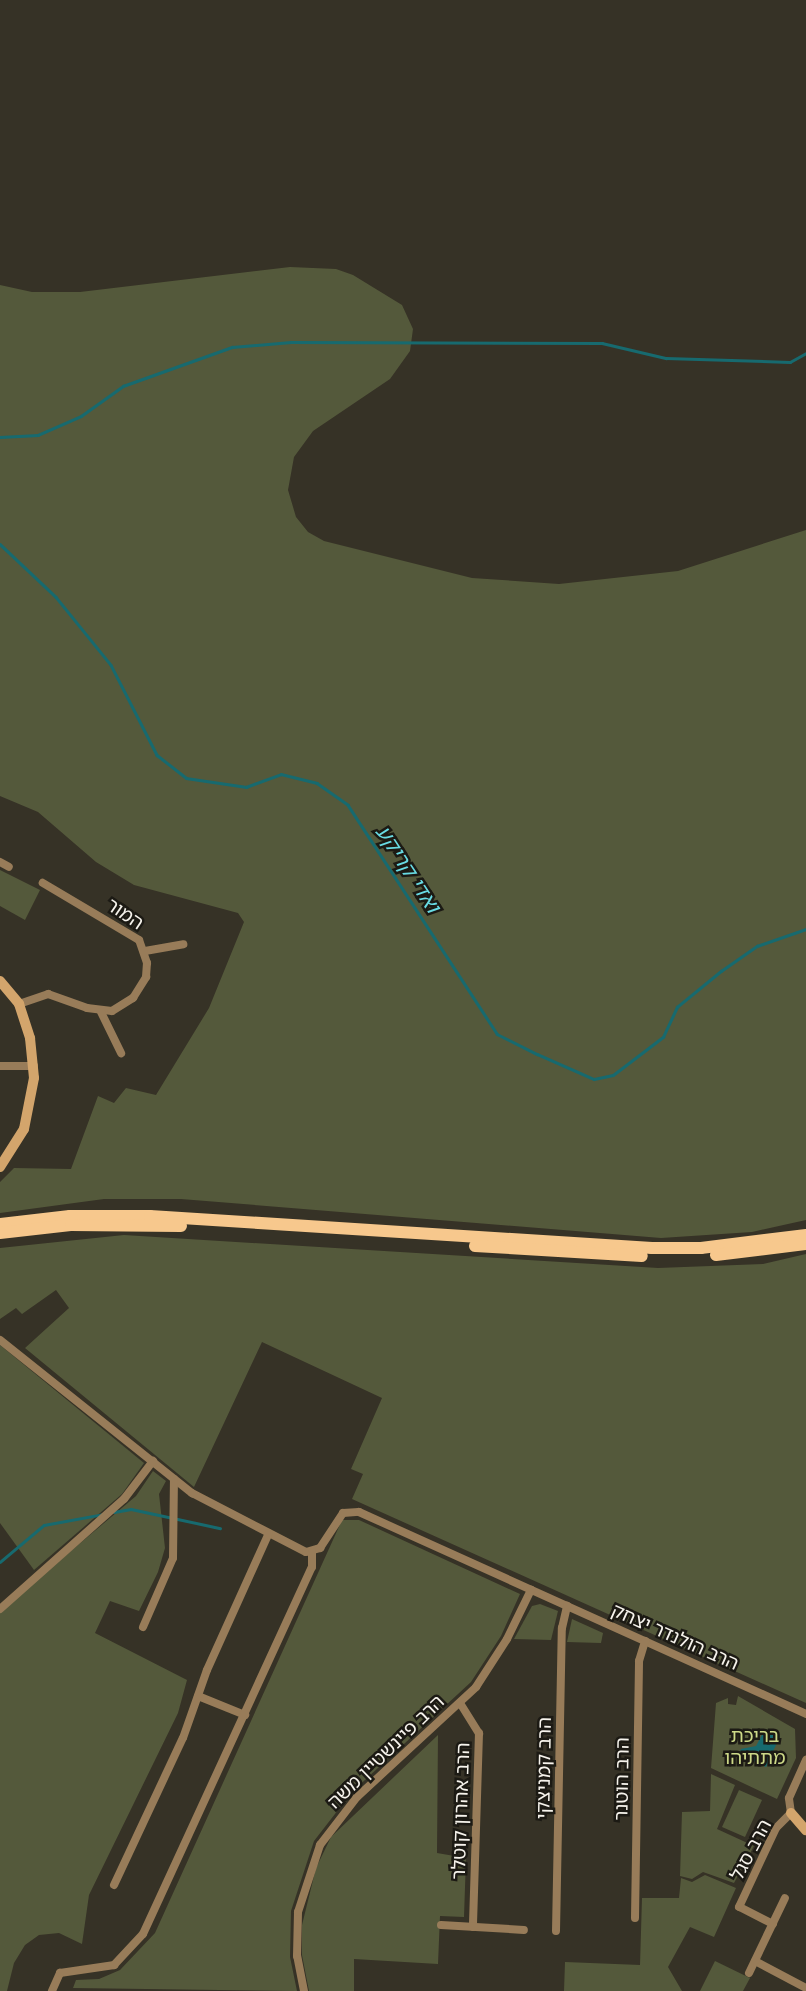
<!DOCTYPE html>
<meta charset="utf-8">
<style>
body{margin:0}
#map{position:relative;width:806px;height:1991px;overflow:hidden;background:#363226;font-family:"DM Sans","Noto Sans Hebrew",sans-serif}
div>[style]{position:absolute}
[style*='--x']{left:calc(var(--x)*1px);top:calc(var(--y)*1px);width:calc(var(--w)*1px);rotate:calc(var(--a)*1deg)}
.green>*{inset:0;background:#54593b}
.water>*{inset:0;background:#176a6f}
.stream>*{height:2.5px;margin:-1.25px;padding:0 1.25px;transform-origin:1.25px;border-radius:1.25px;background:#176a6f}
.street>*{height:8px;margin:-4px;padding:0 4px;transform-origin:4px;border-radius:4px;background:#987c59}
.secondary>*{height:10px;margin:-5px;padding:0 5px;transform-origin:5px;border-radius:5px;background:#d3a56c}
.primary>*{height:12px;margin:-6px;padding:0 6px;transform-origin:6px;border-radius:6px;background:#f7c88d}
span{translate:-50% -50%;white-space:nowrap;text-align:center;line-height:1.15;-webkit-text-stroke:5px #1c1a14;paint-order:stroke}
.street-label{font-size:19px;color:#f6f3ec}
.park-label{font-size:19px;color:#cdd988}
.water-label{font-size:21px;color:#68dbe3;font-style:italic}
</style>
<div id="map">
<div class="green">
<div style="clip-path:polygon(290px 267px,336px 269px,353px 275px,402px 305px,413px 329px,410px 351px,390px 379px,313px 431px,294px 457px,288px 490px,296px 517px,308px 532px,324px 541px,472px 578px,559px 584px,678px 571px,806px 530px,806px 1220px,752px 1232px,661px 1238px,181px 1199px,104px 1199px,0 1213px,0 1182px,14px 1168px,71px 1169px,98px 1096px,114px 1103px,126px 1088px,156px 1095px,209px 1008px,244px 922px,238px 913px,134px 885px,96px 862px,38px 812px,0 796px,0 285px,32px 292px,80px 292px)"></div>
<div style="clip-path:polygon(0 870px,40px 890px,25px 920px,0 906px)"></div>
<div style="clip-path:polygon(124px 1235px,658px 1268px,763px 1264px,806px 1254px,806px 1703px,352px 1499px,363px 1474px,351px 1469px,382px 1398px,262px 1342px,194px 1487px,25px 1348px,69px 1308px,56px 1290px,22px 1314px,16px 1308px,0 1319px,0 1248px)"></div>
<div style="clip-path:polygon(0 1345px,144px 1463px,122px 1494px,34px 1570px,0 1523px)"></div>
<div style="clip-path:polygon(153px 1471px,166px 1481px,159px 1494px,165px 1548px,158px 1572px,139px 1611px,110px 1601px,95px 1633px,187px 1680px,178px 1713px,89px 1895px,82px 1944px,59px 1933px,39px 1935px,25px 1945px,14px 1963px,7px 1991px,0 1991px,0 1611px,136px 1496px)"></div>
<div style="clip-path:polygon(342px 1520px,359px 1520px,520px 1594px,501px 1636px,471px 1682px,352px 1792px,314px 1841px,291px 1911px,290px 1957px,297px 1991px,73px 1988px,76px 1980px,99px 1979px,120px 1970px,155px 1933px)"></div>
<div style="clip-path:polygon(540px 1604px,558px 1611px,551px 1640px,514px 1639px,532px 1606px)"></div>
<div style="clip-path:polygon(572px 1619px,603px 1633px,601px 1643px,567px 1642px)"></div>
<div style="clip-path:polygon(738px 1696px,795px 1729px,796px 1758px,777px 1799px,711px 1768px,716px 1703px,728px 1698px,728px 1704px,736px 1705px)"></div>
<div style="clip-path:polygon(438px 1735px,437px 1853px,466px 1858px,464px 1917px,440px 1916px,438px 1964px,354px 1959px,354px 1991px,309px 1991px,302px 1955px,302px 1925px,316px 1868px,331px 1837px)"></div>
<div style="clip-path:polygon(711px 1774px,735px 1785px,717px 1829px,754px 1846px,734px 1883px,703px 1872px,692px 1879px,680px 1876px,682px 1812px,710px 1811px)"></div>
<div style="clip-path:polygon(739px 1790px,762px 1800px,745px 1837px,722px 1827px)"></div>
<div style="clip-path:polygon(705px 1875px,736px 1888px,714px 1937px,690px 1927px,668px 1967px,682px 1991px,564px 1991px,565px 1962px,640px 1965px,642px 1898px,679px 1898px,681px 1878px,692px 1882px)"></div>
<div style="clip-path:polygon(715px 1961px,750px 1978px,743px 1991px,700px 1991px)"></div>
</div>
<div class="water">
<div style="clip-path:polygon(765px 1729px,780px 1736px,766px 1767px,739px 1754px,741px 1749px,756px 1746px)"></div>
</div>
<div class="stream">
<div style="--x:0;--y:437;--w:38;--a:-3"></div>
<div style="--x:38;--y:435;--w:47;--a:-23.8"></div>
<div style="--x:81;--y:416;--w:52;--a:-35.5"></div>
<div style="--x:123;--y:386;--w:116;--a:-19.7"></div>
<div style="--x:232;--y:347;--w:59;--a:-4.8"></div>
<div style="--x:291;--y:342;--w:311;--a:0.2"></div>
<div style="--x:602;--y:343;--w:66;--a:13.2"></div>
<div style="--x:666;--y:358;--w:124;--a:1.8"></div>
<div style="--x:790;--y:362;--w:18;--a:-29"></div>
<div style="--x:0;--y:544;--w:77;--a:43.4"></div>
<div style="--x:56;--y:597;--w:87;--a:51"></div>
<div style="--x:111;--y:665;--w:101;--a:62.9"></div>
<div style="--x:157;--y:755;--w:37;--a:38"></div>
<div style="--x:186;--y:778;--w:61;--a:8.5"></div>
<div style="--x:246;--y:787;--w:37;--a:-20"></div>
<div style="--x:281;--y:774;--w:37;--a:14"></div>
<div style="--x:317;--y:783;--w:38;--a:35"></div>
<div style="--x:348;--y:805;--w:273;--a:56.9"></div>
<div style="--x:497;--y:1034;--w:45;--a:26.6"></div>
<div style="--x:537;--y:1054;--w:62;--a:23.7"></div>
<div style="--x:594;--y:1079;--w:19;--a:-12"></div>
<div style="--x:613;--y:1075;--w:63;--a:-37.2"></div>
<div style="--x:663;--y:1037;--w:33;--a:-65"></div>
<div style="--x:677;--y:1007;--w:57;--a:-39.3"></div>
<div style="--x:721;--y:971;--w:44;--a:-34.8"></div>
<div style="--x:757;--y:946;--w:52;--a:-19.1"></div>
<div style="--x:114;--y:1512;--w:17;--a:-10"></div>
<div style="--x:131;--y:1509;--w:91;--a:12.1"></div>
<div style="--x:0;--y:1562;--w:57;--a:-40.1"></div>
<div style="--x:44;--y:1525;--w:61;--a:-10.4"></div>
</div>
<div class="street">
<div style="--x:0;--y:862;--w:10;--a:29"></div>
<div style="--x:145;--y:951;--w:39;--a:-10"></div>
<div style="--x:19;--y:1004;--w:31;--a:-19"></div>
<div style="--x:48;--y:994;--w:41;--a:19.7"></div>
<div style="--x:87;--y:1008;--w:25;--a:7"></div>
<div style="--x:112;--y:1011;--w:25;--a:-32"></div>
<div style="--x:133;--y:998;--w:25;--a:-58"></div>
<div style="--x:146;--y:977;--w:14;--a:-86"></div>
<div style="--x:147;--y:963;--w:24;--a:-109"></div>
<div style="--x:139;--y:940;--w:112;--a:-149.3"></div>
<div style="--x:101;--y:1012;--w:46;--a:64"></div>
<div style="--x:0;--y:1066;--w:34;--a:0"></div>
<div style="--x:0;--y:1340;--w:246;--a:38.6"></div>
<div style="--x:192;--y:1493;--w:128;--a:27.4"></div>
<div style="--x:306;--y:1552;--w:15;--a:-16"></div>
<div style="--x:320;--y:1548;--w:42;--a:-56.7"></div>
<div style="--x:343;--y:1513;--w:16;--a:-4"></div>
<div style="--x:359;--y:1512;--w:491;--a:24.3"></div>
<div style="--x:0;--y:1609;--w:166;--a:-41.6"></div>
<div style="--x:124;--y:1499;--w:48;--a:-52.7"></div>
<div style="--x:143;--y:1627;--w:75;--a:-66.5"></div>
<div style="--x:173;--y:1558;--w:79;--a:-89.3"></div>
<div style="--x:198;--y:1696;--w:51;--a:22"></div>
<div style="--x:460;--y:1703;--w:36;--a:58"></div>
<div style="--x:479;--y:1733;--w:194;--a:91.8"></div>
<div style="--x:114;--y:1885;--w:162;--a:-64.9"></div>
<div style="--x:183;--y:1738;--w:72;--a:-70.6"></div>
<div style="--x:207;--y:1670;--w:150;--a:-65.7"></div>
<div style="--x:635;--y:1918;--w:257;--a:-89.1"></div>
<div style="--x:639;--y:1661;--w:21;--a:-73"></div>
<div style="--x:773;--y:1924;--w:38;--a:-153"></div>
<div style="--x:739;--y:1907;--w:87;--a:-64.9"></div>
<div style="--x:776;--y:1828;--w:21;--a:-45"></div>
<div style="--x:791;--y:1813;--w:15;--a:-98"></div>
<div style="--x:789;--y:1798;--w:42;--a:-65.9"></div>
<div style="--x:441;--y:1925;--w:83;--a:3.4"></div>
<div style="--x:556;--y:1931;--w:303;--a:-88.9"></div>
<div style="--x:562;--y:1628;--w:23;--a:-77"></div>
<div style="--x:755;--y:1961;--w:58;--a:27.9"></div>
<div style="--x:749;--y:1973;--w:83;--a:-64.4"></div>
<div style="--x:52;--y:1991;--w:20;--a:-66"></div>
<div style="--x:60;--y:1973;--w:55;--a:-8.4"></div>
<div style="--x:114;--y:1965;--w:42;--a:-46.9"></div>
<div style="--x:143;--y:1934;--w:404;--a:-65.3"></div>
<div style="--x:312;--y:1567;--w:15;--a:-90"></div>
<div style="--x:304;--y:1991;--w:36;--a:-101"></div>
<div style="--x:297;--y:1956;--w:44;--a:-88.7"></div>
<div style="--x:298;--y:1912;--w:71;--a:-71.8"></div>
<div style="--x:320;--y:1845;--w:61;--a:-52.4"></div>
<div style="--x:357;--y:1797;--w:162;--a:-42.7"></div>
<div style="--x:476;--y:1687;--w:57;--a:-57.1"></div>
<div style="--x:507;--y:1639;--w:55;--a:-63.9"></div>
</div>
<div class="secondary">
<div style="--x:0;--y:981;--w:30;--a:50"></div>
<div style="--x:19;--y:1004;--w:36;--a:72"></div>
<div style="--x:30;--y:1038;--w:40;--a:84.3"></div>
<div style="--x:34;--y:1078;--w:52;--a:101.1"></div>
<div style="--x:24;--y:1129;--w:45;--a:122.3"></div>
<div style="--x:791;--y:1813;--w:23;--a:49"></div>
</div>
<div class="primary">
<div style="--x:0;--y:1224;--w:70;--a:-6.5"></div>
<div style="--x:70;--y:1216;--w:80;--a:0"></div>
<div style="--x:150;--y:1216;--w:503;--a:3.65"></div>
<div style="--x:652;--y:1248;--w:49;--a:0"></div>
<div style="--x:701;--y:1248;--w:106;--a:-7.1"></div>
<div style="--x:0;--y:1233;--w:71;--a:-6.4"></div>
<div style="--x:71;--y:1225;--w:110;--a:0.5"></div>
<div style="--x:475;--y:1246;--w:167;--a:3.4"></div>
<div style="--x:716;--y:1255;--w:91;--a:-7"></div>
</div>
<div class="street-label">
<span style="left:125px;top:914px;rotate:34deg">המור</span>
<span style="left:675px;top:1637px;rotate:24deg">הרב הולנדר יצחק</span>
<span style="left:386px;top:1752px;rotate:-44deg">הרב פיינשטיין משה</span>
<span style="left:544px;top:1768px;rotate:-89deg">הרב קמניצקי</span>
<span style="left:622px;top:1779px;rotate:-89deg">הרב הוטנר</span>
<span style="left:461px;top:1811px;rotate:-88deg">הרב אהרון קוטלר</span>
<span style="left:751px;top:1850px;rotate:-62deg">הרב סגל</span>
</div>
<div class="park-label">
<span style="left:755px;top:1747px">בריכת<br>מתתיהו</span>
</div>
<div class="water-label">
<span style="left:408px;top:869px;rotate:57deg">ואדי קריקע</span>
</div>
</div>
